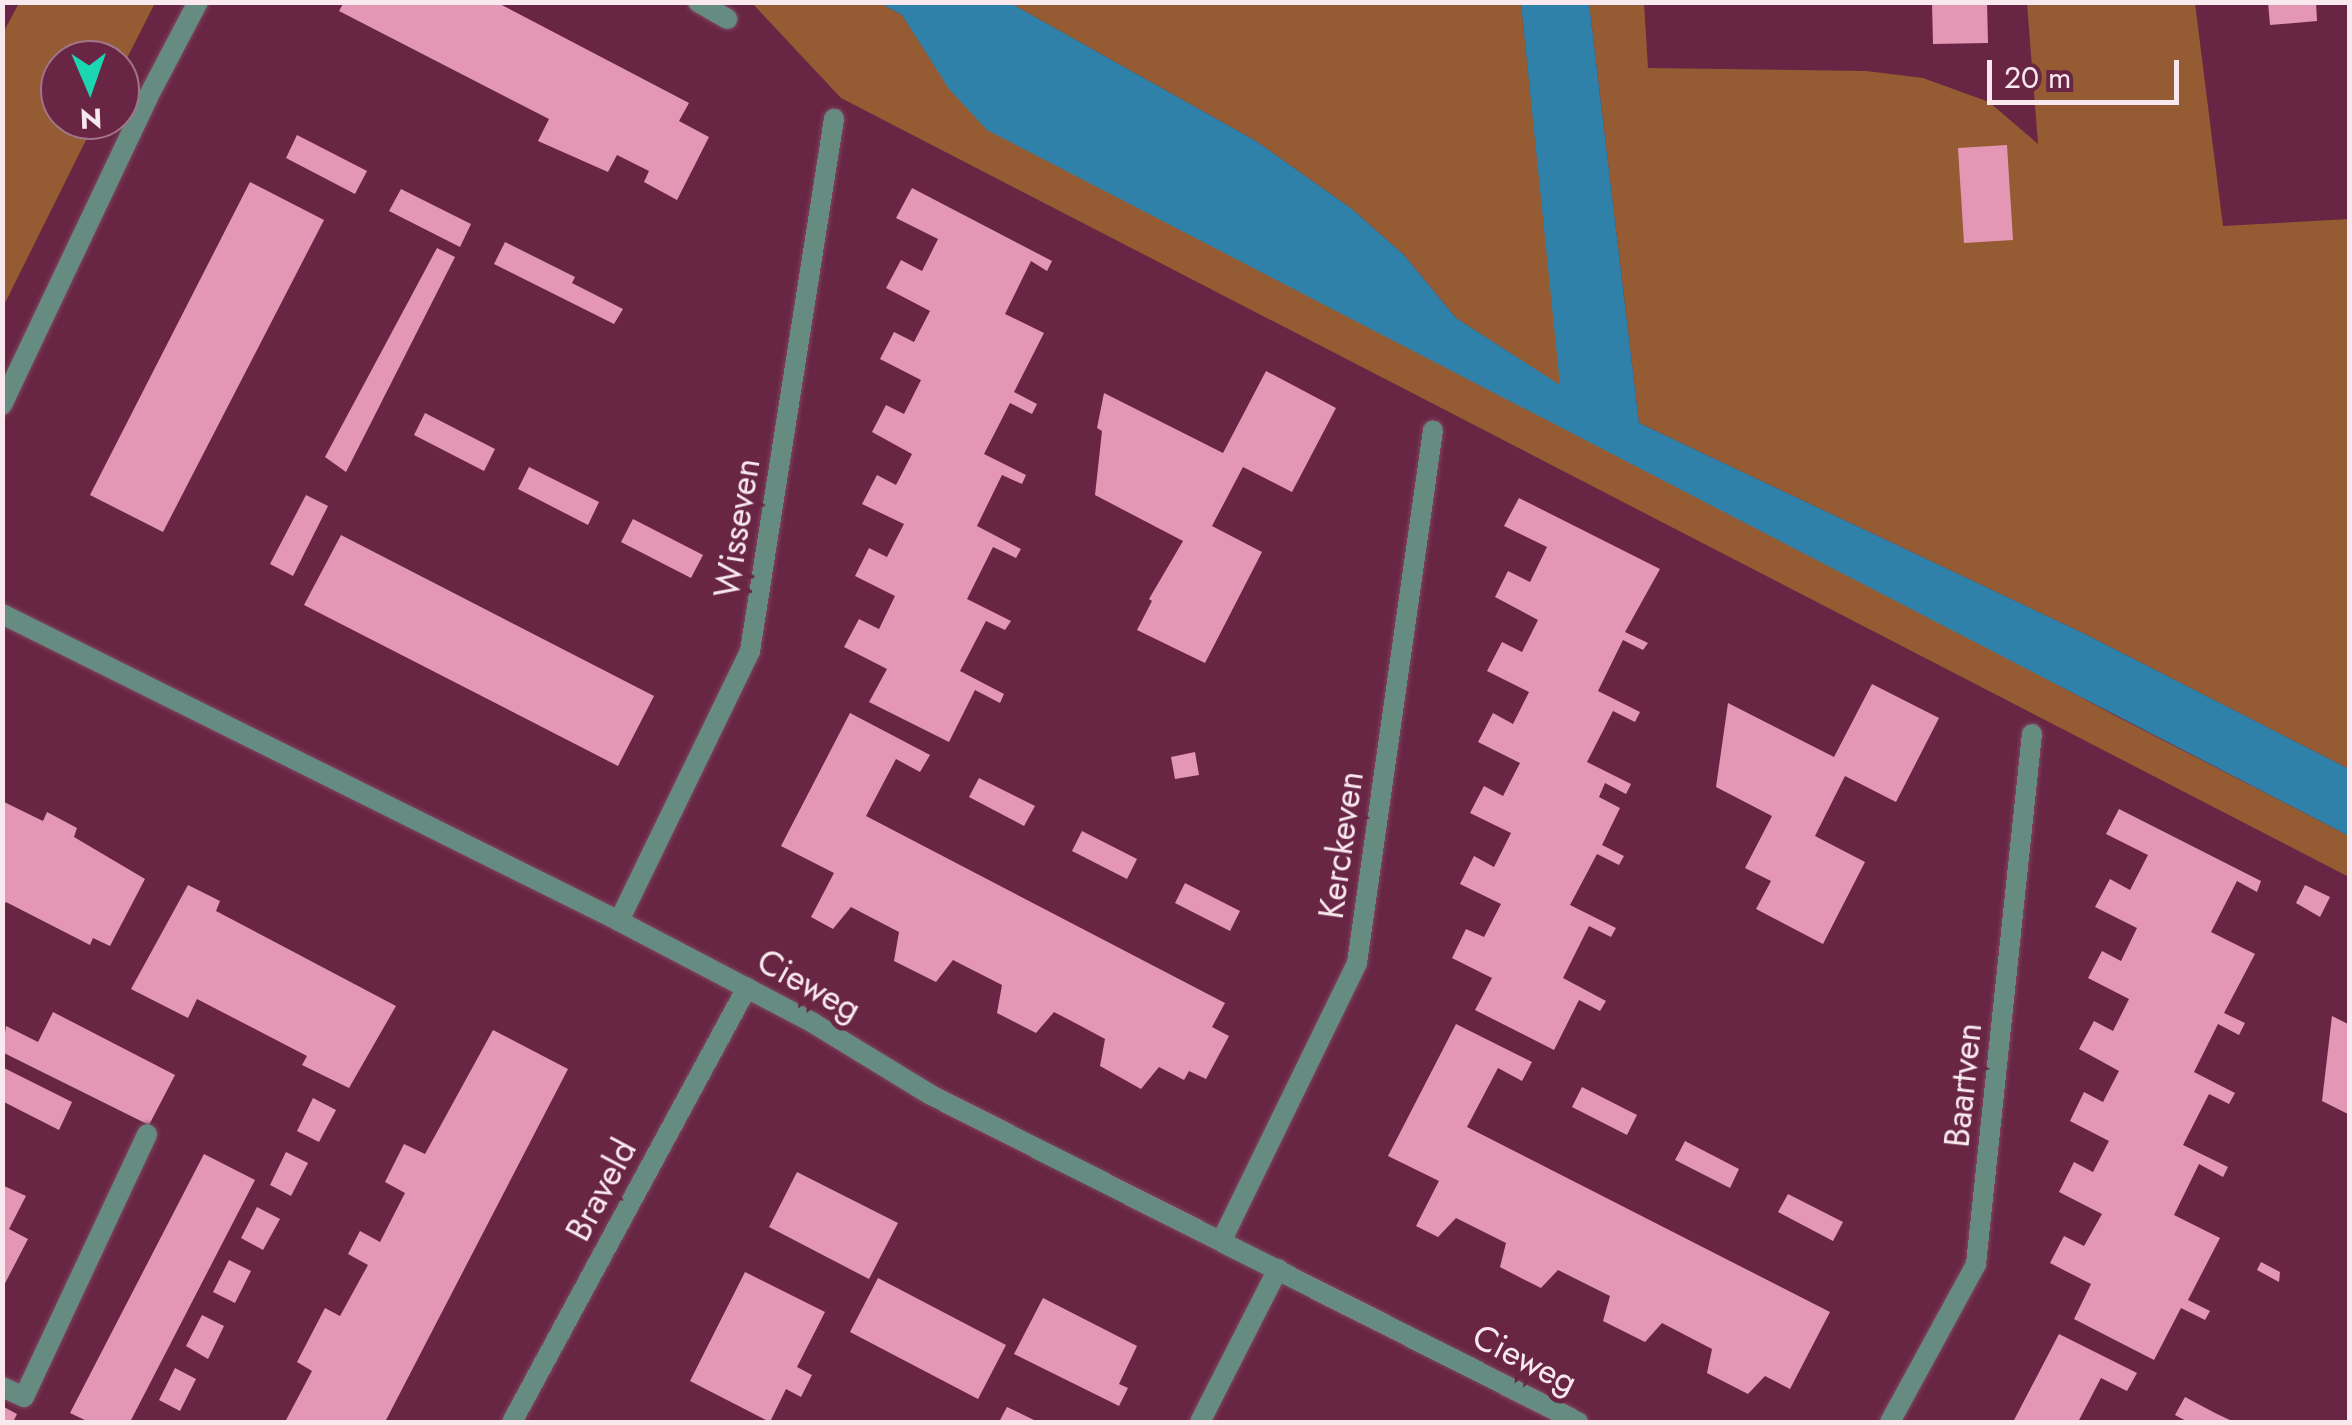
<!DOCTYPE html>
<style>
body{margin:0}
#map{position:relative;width:2352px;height:1425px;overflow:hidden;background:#682644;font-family:Jost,sans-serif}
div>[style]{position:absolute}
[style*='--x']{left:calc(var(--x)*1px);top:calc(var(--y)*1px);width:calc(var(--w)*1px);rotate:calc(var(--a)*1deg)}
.green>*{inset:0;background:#955b32}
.water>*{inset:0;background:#3081aa}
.building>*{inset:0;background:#e497b5}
.roads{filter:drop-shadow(0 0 2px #7f455f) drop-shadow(0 0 2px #7f455f)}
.minor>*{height:20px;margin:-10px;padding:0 10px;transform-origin:10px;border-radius:10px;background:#668c81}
.tertiary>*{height:20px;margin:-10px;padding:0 10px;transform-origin:10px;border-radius:10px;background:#668c81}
span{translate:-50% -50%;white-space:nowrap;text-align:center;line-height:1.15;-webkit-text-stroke:10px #682644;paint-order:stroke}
.street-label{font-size:35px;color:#f9e8ee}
.frame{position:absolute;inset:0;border:5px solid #f9e8ee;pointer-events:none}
.north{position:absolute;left:40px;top:40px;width:100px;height:100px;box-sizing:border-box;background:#682644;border:2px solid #a27488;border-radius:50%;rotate:178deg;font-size:28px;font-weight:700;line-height:40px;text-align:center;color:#f9e8ee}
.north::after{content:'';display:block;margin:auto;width:35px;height:45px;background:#1cd5b1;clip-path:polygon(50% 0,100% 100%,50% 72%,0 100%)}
.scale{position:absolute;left:1987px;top:60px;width:192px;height:45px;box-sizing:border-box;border:5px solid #f9e8ee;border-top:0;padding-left:12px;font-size:30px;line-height:35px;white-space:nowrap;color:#f9e8ee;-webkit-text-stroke:8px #682644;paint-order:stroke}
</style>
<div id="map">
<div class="green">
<div style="clip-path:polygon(19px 3px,155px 3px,120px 72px,120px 60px,60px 60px,60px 120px,96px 120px,3px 307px,3px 33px)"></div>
<div style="clip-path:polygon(752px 3px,880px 3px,902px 15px,950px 89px,2114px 715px,2349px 836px,2349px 877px,841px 98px)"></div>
<div style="clip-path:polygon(1010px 3px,1521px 3px,1561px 386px,1456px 318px,1404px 255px,1352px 209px,1256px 141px)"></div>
<div style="clip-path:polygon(1589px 3px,1644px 3px,1648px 68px,1866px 71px,1923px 78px,1989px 102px,2038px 144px,2027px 3px,2195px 3px,2223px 226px,2349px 219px,2349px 769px,2083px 633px,1639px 423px)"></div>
</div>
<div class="water">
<div style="clip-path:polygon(880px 3px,1010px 3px,1256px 141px,1352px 209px,1404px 255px,1456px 318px,1560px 385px,1521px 3px,1589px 3px,1639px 423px,2083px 633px,2349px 769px,2349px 836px,987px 130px,949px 89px,902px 15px)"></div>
</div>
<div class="building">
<div style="clip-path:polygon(344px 2px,496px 2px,689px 103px,679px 121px,709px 137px,677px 200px,644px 182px,649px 171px,617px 155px,608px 172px,538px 141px,549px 119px,339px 11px)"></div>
<div style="clip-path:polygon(1932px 2px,1987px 2px,1988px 43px,1933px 44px)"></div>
<div style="clip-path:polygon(2268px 2px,2316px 2px,2317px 21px,2270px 25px)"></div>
<div style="clip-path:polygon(297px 135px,367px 171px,355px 194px,286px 158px)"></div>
<div style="clip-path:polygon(2007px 145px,2013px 240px,1964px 243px,1958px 148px)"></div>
<div style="clip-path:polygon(250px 182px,324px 220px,163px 532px,90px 495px)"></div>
<div style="clip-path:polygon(912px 188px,1052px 261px,1047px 271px,1031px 261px,1005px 314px,1044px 333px,1014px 392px,1037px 404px,1032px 414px,1010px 403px,984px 454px,1026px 475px,1022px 484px,1002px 475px,977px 526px,1021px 549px,1016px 558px,993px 547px,967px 599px,1011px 621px,1005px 630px,986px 621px,960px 671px,1004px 694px,1000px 703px,975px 690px,949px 742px,869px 702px,887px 669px,844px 647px,859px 619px,879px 629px,895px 596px,855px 576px,869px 548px,887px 557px,904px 524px,862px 504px,877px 475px,896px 485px,912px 454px,872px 432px,886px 405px,904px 414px,921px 380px,880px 359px,894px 332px,914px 342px,930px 311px,886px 288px,901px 260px,922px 271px,938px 239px,896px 218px)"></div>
<div style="clip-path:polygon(401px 189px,471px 224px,460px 247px,389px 211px)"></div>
<div style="clip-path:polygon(505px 242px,575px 277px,572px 283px,623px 309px,614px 324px,494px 264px)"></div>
<div style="clip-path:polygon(437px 248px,455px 257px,346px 472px,325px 457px)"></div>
<div style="clip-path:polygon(1266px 371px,1336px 408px,1292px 492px,1243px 467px,1212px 526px,1262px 552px,1205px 663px,1137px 630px,1152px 601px,1149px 599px,1183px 541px,1095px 495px,1102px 431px,1097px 428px,1104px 393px,1223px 453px)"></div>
<div style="clip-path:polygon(425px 413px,495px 449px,484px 471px,414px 435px)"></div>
<div style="clip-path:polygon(529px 467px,599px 502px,588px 525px,518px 489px)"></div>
<div style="clip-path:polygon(306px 495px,328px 506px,293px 576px,270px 564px)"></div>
<div style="clip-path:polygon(1519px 498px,1660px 569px,1625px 632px,1648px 643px,1643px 650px,1623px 640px,1598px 691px,1640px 712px,1635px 722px,1613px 711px,1587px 762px,1631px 784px,1626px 794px,1605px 783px,1599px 797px,1620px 808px,1602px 845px,1624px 856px,1619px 865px,1597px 854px,1570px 905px,1616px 928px,1611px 937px,1589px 926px,1563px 978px,1606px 1001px,1600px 1011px,1579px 1000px,1554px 1050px,1475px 1010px,1492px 978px,1452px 958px,1466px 929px,1484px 937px,1501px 904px,1460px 884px,1474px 856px,1494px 867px,1511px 833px,1470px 813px,1484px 786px,1503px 796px,1520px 763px,1478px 742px,1493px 713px,1513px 724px,1529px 692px,1487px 671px,1502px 642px,1522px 652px,1538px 620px,1495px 597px,1508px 571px,1530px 582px,1547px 547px,1504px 526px)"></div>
<div style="clip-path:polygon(633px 519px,703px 555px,691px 578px,621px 542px)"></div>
<div style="clip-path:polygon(341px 535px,654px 696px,618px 766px,304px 605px)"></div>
<div style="clip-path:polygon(1872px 684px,1939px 718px,1896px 802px,1845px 776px,1815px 836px,1865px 862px,1823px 944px,1756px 909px,1771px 881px,1745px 868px,1772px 816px,1716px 787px,1728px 703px,1834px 757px)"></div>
<div style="clip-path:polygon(850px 713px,930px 755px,920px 772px,896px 759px,866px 816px,1225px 1003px,1212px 1027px,1229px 1036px,1206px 1079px,1189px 1071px,1184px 1080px,1159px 1067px,1141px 1089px,1100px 1066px,1105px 1039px,1079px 1025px,1054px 1012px,1036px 1033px,997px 1013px,1002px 985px,953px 960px,936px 982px,894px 961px,899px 932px,851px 907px,833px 929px,811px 917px,834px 873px,781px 846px)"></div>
<div style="clip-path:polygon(1195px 752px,1199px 775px,1175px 779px,1171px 757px)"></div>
<div style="clip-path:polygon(979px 778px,1035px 806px,1024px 826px,969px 797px)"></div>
<div style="clip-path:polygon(2px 801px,43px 821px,47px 812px,77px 828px,74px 837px,145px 879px,110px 946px,93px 938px,90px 945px,6px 902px,2px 908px)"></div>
<div style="clip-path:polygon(2119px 809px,2261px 881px,2257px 892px,2237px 881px,2211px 932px,2255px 954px,2224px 1013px,2245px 1023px,2239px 1035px,2218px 1024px,2194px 1072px,2235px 1093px,2229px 1104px,2209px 1094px,2183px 1145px,2228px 1167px,2223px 1177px,2199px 1164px,2174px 1215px,2220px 1238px,2188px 1300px,2210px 1311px,2205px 1320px,2181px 1308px,2154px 1360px,2074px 1319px,2091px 1284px,2050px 1263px,2064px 1236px,2084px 1246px,2102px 1214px,2059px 1192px,2074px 1162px,2093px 1172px,2109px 1141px,2070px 1121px,2084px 1092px,2103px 1102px,2119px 1071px,2079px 1049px,2094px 1021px,2113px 1031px,2129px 999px,2088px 978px,2102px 951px,2121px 961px,2137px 928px,2095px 907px,2110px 879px,2130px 890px,2148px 855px,2106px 834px)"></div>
<div style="clip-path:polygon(1082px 831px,1137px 859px,1127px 879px,1072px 851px)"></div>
<div style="clip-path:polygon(1185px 883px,1240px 911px,1230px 931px,1175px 903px)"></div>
<div style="clip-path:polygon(188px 885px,220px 901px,216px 911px,396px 1006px,349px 1088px,302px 1065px,307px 1056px,197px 999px,188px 1018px,131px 989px)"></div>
<div style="clip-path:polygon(2305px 885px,2330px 897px,2320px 917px,2296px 903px)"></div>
<div style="clip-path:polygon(53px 1012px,175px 1075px,149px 1125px,2px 1052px,6px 1026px,38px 1042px)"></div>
<div style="clip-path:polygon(2332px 1016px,2350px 1025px,2350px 1115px,2322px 1101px)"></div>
<div style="clip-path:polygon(1456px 1024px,1532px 1062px,1522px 1081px,1498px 1068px,1467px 1127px,1830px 1312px,1790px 1389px,1765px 1376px,1748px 1394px,1707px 1373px,1712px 1349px,1662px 1323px,1645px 1342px,1603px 1321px,1610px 1296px,1558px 1270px,1541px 1288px,1521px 1278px,1500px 1267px,1506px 1243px,1456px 1218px,1438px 1237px,1416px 1226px,1439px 1181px,1388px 1156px)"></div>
<div style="clip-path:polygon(493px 1030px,568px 1069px,385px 1422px,285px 1422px,312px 1371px,297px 1362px,325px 1308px,340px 1316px,368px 1265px,348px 1254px,360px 1231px,380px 1242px,405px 1193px,385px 1182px,404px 1144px,425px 1154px)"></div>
<div style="clip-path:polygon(2px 1067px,72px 1102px,59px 1130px,2px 1101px)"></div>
<div style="clip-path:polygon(1582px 1087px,1637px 1115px,1627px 1135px,1572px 1107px)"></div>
<div style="clip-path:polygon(313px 1098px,336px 1110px,319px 1142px,297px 1131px)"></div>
<div style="clip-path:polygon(1685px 1141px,1739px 1169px,1730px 1188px,1675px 1160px)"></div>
<div style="clip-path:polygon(286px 1152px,308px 1163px,291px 1196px,270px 1185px)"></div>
<div style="clip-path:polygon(204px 1154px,255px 1180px,130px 1422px,89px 1422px,70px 1413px)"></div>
<div style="clip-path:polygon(797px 1172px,898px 1223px,869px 1279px,769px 1227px)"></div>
<div style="clip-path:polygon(2px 1185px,26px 1196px,9px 1229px,28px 1239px,2px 1289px)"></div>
<div style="clip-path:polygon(1788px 1194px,1843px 1222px,1833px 1241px,1778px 1212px)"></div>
<div style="clip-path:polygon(257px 1207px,280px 1219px,263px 1250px,241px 1238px)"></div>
<div style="clip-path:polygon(229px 1260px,251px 1271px,235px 1303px,213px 1292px)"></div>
<div style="clip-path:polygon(2261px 1262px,2280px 1272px,2279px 1282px,2257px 1270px)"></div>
<div style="clip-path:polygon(745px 1272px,825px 1312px,797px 1367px,812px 1375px,801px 1397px,786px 1389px,770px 1422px,690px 1381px)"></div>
<div style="clip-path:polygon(878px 1278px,1006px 1345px,978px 1399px,850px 1332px)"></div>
<div style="clip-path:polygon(1043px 1298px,1137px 1346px,1119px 1384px,1128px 1388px,1119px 1406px,1014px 1354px)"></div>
<div style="clip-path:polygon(202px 1315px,224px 1326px,208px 1359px,186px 1346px)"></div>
<div style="clip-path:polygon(2059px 1334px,2137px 1373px,2127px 1391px,2101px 1378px,2078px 1422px,2013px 1422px)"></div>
<div style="clip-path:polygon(175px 1368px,196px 1379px,180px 1411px,159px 1400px)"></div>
<div style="clip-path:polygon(2185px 1397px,2215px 1413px,2234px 1422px,2188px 1422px,2175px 1415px)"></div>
<div style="clip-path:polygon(2px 1406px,17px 1414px,13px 1422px,2px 1422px)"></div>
<div style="clip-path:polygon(1007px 1407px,1038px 1422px,999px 1422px)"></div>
</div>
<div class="roads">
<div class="minor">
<div style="--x:698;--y:2;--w:34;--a:30"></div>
<div style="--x:2;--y:405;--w:339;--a:-64.6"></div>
<div style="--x:147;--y:99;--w:110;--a:-62.3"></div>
<div style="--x:619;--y:921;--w:300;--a:-64.1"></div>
<div style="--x:750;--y:651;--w:539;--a:-81.03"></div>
<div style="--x:1222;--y:1240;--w:308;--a:-64"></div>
<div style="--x:1357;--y:963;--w:538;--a:-81.88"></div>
<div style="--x:2;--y:1387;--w:24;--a:24"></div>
<div style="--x:24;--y:1397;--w:290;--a:-64.9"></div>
<div style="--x:512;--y:1422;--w:494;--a:-61.6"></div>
<div style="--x:1200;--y:1422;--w:172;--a:-63"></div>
<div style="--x:1890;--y:1422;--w:180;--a:-61.4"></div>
<div style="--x:1976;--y:1264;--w:533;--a:-83.97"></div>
</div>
<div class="tertiary">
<div style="--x:2;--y:614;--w:689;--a:26.45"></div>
<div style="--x:619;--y:921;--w:219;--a:27.7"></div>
<div style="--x:813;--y:1023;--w:138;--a:31.4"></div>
<div style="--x:931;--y:1095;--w:725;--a:26.81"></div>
</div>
</div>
<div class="street-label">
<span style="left:737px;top:528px;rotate:-81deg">Wisseven</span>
<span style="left:1341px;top:845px;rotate:-82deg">Kerckeven</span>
<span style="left:809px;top:985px;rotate:29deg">Cieweg</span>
<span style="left:1963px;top:1085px;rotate:-84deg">Baartven</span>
<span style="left:601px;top:1190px;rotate:-62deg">Braveld</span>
<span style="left:1525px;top:1359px;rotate:27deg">Cieweg</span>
</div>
<div class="frame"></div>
<div class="north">N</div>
<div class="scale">20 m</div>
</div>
